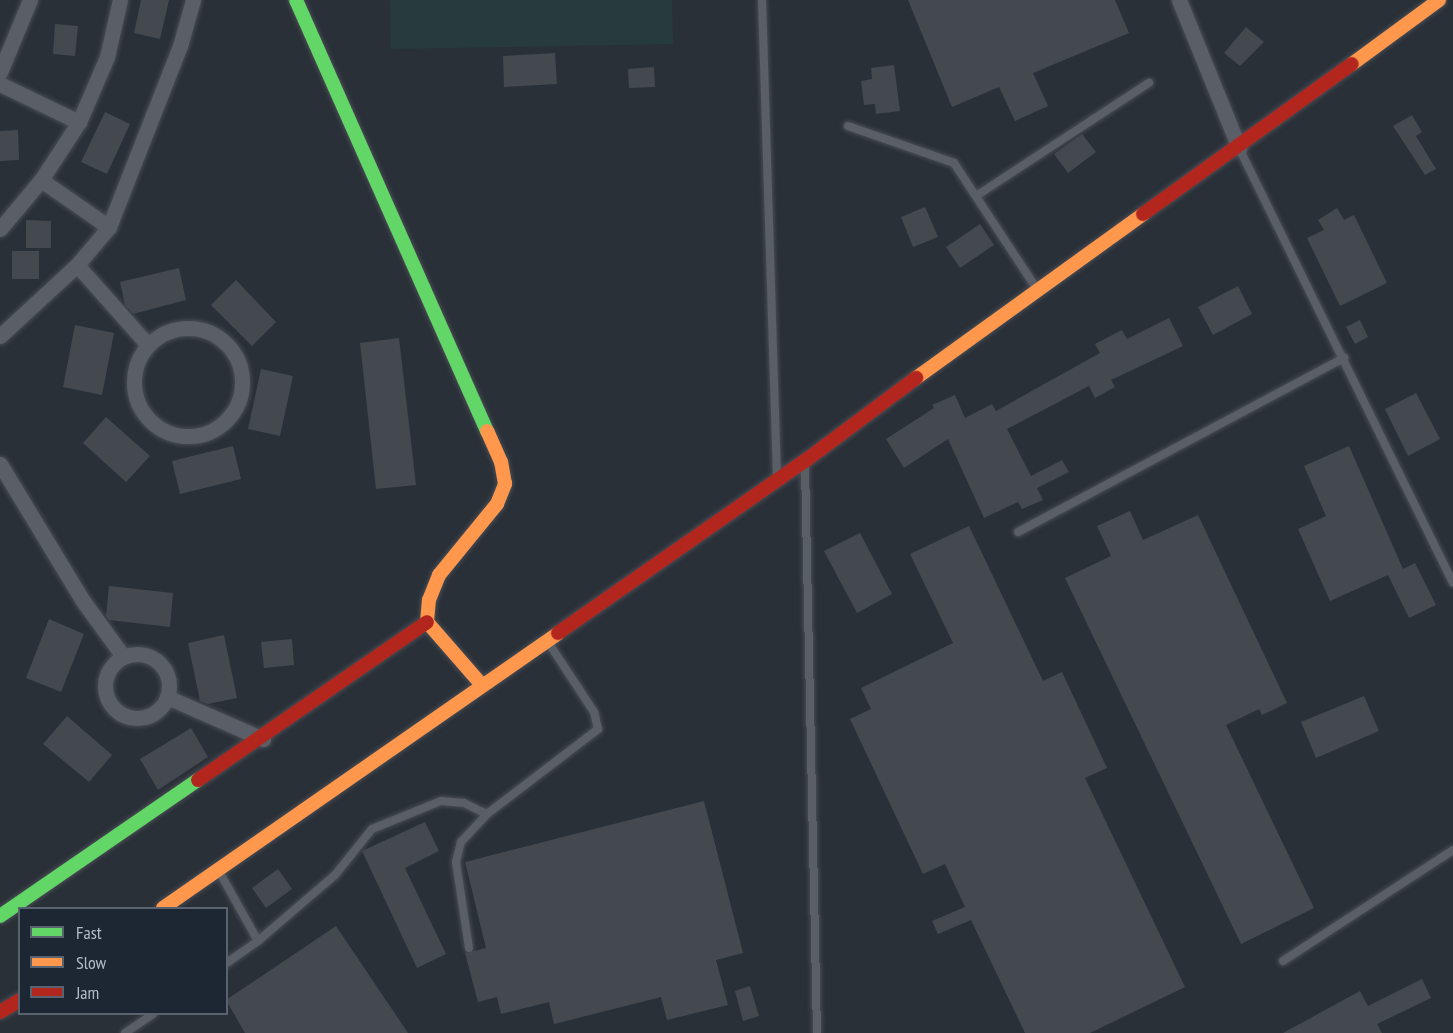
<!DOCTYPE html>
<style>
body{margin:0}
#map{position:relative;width:1453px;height:1033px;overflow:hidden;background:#2a3038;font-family:"PT Sans Narrow",sans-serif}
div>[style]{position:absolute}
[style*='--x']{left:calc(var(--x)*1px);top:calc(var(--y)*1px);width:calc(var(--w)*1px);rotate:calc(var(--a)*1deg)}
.green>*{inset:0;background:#273a3e}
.building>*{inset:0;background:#444950}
.roads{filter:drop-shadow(0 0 2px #484c53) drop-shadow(0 0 2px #484c53)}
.lane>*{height:8px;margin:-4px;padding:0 4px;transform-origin:4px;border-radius:4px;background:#5a5e66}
.street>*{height:15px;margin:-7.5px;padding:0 7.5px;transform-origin:7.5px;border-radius:7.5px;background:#5a5e66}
.street>.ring{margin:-7.5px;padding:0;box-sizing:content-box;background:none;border:15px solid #5a5e66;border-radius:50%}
.fast>*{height:14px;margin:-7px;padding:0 7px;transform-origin:7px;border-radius:7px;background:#63d668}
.slow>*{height:14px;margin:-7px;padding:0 7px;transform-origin:7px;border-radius:7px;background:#ff974d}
.jam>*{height:14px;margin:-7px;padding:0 7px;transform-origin:7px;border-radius:7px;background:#b3261e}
span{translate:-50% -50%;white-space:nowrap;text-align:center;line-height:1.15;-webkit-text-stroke:5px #1d2633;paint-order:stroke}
.legend{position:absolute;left:18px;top:907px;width:210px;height:108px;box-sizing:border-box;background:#1d2633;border:2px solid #59626f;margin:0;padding:8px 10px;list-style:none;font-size:18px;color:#b4bcc9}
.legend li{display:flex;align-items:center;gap:12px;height:30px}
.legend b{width:30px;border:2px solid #59626f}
</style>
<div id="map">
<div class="green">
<div style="clip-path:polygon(390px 0,672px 0,673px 44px,391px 49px)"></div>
</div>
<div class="building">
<div style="clip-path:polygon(141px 0,169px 0,160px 39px,134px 33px)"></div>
<div style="clip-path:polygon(908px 0,1115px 0,1129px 33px,1033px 73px,1048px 106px,1015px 121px,999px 87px,952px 107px)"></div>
<div style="clip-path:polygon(55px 24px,78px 26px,75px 56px,53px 54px)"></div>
<div style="clip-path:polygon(1246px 27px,1264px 42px,1240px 66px,1224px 53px)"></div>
<div style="clip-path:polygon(555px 53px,557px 84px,504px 87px,503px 56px)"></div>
<div style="clip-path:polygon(894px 65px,900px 111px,876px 114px,875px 104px,864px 105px,861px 81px,872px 79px,871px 68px)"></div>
<div style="clip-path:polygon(654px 67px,655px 87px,629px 88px,628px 69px)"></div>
<div style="clip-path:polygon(105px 112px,130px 124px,107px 174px,81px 162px)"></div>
<div style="clip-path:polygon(1412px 115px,1422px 132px,1416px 136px,1436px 169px,1425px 175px,1393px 126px)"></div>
<div style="clip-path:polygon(18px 130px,19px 160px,0 161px,0 131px)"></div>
<div style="clip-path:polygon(1082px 134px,1096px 152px,1068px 173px,1054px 154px)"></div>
<div style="clip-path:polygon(925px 207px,938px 237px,913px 247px,901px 217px)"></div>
<div style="clip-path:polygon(1337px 208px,1344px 220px,1354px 215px,1387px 283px,1340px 306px,1307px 238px,1324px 230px,1318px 220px)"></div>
<div style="clip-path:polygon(26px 220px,51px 221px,51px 248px,26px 248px)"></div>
<div style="clip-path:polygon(980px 224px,994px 245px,960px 268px,946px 247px)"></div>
<div style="clip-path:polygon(12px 251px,39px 251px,39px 279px,12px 279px)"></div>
<div style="clip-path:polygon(179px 268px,186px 300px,133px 314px,125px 305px,120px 282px)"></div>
<div style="clip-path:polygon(236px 280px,276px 322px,252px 346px,211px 305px)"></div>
<div style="clip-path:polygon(1238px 286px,1252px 314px,1213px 335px,1198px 307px)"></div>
<div style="clip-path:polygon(1169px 318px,1183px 346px,1111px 380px,1115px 387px,1095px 398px,1089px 386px,1007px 429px,1031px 476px,1062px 460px,1069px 472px,1037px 488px,1043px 500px,1022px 509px,1018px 502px,984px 518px,948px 439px,904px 468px,886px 439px,934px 408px,932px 405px,955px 395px,965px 418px,992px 404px,996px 411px,1100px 353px,1095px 344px,1122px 330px,1127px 339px)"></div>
<div style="clip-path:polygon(1360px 320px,1368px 337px,1355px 344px,1346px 327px)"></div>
<div style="clip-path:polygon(75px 325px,114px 333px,102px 395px,63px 387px)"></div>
<div style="clip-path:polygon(399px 338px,416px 485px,376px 489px,360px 343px)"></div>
<div style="clip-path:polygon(261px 369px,293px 376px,280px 436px,248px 429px)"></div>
<div style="clip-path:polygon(1416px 393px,1440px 439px,1408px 456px,1385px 409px)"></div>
<div style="clip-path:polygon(106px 417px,150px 456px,126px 482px,83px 443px)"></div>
<div style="clip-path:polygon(233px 446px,241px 479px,180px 494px,172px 461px)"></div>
<div style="clip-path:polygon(1349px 446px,1403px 569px,1415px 563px,1436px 605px,1409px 618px,1388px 575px,1330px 601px,1298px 529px,1326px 516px,1304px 466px)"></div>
<div style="clip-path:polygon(1130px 511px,1143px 540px,1198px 515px,1287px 703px,1262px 715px,1259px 709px,1226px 725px,1314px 908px,1241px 944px,1065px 578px,1111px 556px,1097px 526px)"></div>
<div style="clip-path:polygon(969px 526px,1043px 681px,1062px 672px,1107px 768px,1085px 778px,1185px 987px,1090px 1033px,1025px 1033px,971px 920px,938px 934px,932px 921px,965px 907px,945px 864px,923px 874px,850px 719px,871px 709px,861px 688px,953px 643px,910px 554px)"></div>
<div style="clip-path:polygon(860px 533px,892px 594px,857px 613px,824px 551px)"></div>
<div style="clip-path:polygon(109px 586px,173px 593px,170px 627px,109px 620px,106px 616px)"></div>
<div style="clip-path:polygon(49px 619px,84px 634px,61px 692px,26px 678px)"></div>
<div style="clip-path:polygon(224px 635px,237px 698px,208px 704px,200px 701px,188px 643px)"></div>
<div style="clip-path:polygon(292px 639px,294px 665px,264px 668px,261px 642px)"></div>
<div style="clip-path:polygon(1364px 696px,1379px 731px,1316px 758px,1301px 722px)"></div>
<div style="clip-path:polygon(67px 716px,112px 755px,89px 782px,43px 744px)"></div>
<div style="clip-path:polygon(191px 728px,208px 757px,158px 790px,140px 759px)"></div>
<div style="clip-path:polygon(704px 801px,743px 953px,716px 960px,728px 1005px,667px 1020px,661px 997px,554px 1024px,549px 1002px,501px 1014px,497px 997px,478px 1002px,465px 953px,486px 948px,465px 862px)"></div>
<div style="clip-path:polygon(425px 822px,439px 851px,405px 868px,446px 954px,417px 968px,362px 851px)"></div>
<div style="clip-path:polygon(278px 869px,292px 889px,266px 908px,252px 888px)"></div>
<div style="clip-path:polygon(336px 926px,408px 1033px,245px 1033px,226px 1000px)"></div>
<div style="clip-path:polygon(1422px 979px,1431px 998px,1377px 1024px,1382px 1033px,1283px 1033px,1360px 991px,1368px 1006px)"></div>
<div style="clip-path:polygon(750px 986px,759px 1016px,743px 1021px,735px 991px)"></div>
</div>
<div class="roads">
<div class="lane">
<div style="--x:762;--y:0;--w:475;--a:88.2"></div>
<div style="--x:848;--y:126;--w:112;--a:19.2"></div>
<div style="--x:954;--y:163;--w:149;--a:56.7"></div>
<div style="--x:1240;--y:150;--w:482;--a:63.8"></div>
<div style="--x:976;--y:196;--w:207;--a:-33.2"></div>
<div style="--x:805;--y:465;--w:568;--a:88.79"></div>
<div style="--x:1018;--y:532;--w:370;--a:-28.1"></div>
<div style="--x:220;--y:873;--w:78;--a:60.8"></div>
<div style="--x:258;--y:941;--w:39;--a:145"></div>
<div style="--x:258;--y:941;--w:101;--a:-40.6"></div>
<div style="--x:335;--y:875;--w:59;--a:-51.2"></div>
<div style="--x:372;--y:829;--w:74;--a:-22.1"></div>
<div style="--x:441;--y:801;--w:23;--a:5"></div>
<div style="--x:464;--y:803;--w:25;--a:26"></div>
<div style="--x:469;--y:948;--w:87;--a:-98.6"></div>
<div style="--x:456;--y:862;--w:21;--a:-76"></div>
<div style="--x:461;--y:842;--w:38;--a:-47"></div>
<div style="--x:487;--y:814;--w:140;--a:-37.4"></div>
<div style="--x:598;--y:729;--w:17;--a:-103"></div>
<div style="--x:594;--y:712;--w:84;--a:-123.3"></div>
<div style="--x:1283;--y:961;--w:203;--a:-33.1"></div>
<div style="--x:125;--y:1033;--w:34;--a:-34"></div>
</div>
<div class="street">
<div style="--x:1179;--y:0;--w:160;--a:67.9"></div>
<div style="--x:0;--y:72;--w:78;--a:-67.4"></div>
<div style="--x:0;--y:84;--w:88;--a:25.7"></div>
<div style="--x:41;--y:180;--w:83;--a:34.7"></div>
<div style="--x:0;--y:229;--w:64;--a:-50.1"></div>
<div style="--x:41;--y:180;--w:69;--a:-56.8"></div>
<div style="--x:79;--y:122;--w:71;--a:-66.7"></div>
<div style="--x:107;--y:57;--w:58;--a:-77.2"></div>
<div style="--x:77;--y:265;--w:107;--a:48.4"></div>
<div class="ring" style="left:134px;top:328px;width:93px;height:93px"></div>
<div style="--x:0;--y:336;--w:105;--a:-42.7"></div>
<div style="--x:77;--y:265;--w:50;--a:-49.9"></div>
<div style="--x:109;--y:227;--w:194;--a:-68.6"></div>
<div style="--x:180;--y:46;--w:48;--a:-74.2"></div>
<div style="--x:0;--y:464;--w:160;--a:58.8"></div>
<div style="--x:83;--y:601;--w:68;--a:54"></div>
<div class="ring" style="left:105px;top:654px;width:49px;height:49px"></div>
<div style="--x:167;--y:697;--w:105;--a:23.6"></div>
</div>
<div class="fast">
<div style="--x:296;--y:0;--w:471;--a:66.1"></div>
<div style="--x:0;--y:916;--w:240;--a:-34.5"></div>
</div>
<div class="slow">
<div style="--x:1352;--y:64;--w:108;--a:-36.3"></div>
<div style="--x:916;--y:378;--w:280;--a:-35.8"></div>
<div style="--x:481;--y:684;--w:82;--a:-131.1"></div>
<div style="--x:427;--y:622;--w:22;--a:-85"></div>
<div style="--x:429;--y:600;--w:27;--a:-68"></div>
<div style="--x:439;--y:575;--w:92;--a:-50.8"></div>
<div style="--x:497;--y:504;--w:22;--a:-68"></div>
<div style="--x:505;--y:484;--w:22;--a:-100"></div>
<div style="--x:501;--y:462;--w:34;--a:-114"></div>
<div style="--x:163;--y:908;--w:481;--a:-34.8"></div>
</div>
<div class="jam">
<div style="--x:1143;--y:214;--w:257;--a:-35.7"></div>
<div style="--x:558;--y:633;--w:301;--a:-34.9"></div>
<div style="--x:805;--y:461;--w:139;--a:-36.8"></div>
<div style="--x:198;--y:780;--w:278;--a:-34.6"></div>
<div style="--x:0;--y:1012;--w:23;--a:-31"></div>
</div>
</div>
<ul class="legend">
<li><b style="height:8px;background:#63d668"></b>Fast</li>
<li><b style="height:8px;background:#ff974d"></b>Slow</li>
<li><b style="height:8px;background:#b3261e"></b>Jam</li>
</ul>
</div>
